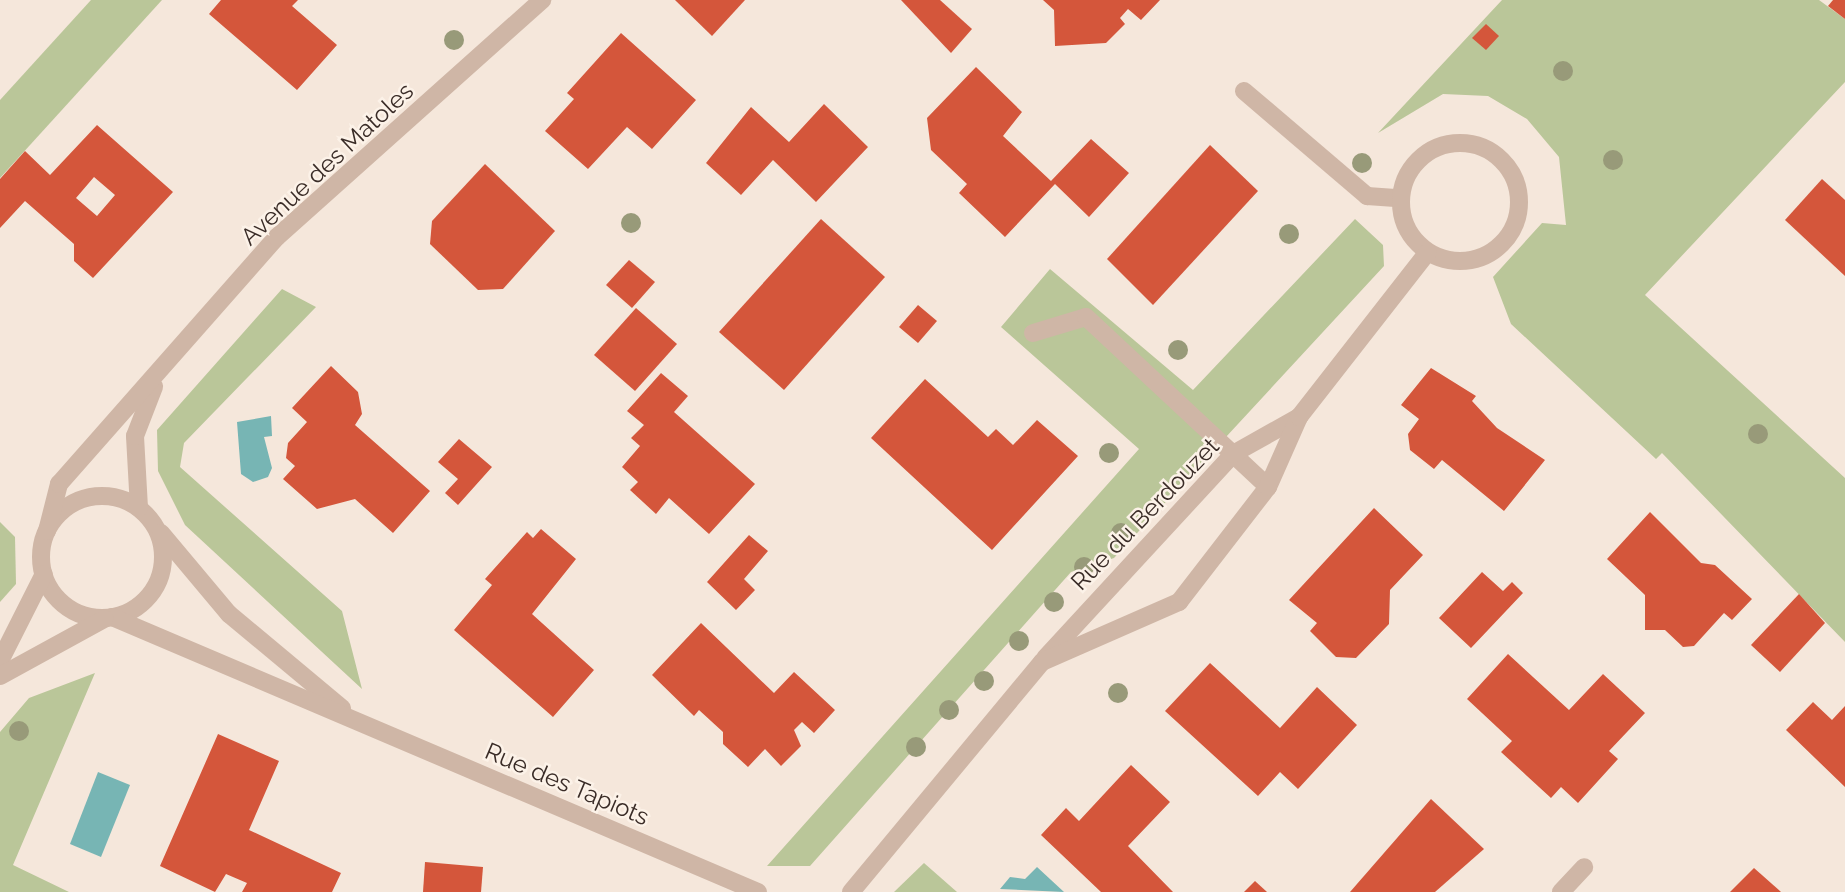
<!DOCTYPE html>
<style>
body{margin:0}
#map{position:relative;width:1845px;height:892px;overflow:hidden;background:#f5e7db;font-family:Raleway,sans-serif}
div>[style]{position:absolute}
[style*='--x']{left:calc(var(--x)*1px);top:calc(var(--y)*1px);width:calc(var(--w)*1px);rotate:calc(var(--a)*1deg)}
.green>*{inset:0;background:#bac699}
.water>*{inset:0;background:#77b5b4}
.building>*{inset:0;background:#d4563b}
.minor>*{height:18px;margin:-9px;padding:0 9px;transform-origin:9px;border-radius:9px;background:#cfb6a6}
.minor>.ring{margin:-9px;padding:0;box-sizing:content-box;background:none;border:18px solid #cfb6a6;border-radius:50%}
.trees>*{width:20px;height:20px;margin:-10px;border-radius:50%;background:#989a79}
span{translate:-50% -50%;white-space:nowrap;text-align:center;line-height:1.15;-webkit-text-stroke:5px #fcf2e8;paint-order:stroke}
.street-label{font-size:24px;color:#3a2c27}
</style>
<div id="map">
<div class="green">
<div style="clip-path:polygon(91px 0,162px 0,0 178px,0 100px)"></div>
<div style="clip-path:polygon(1502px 0,1819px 0,1845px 19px,1845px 82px,1645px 295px,1845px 478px,1845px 642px,1662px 453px,1656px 459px,1511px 324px,1493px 277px,1542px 223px,1566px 225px,1559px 157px,1527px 119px,1488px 96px,1443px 94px,1378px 133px)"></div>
<div style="clip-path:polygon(1355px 219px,1383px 245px,1384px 266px,1114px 558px,1071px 572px,810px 866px,767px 866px,1139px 449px,1001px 327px,1050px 269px,1193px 390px)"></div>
<div style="clip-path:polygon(282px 289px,316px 307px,184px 443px,180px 467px,342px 611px,362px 689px,185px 525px,158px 471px,157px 430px)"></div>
<div style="clip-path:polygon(0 522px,15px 537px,16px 584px,0 602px)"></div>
<div style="clip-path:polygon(95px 673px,13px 865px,69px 892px,0 892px,0 732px,29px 698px)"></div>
<div style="clip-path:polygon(924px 863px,957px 892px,894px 892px)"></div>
</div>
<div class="water">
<div style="clip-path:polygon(271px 416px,272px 436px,264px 437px,272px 468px,268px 477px,253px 482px,241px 474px,237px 422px)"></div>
<div style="clip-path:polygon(98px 772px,130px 785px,101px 857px,70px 844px)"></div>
<div style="clip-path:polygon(1037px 867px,1064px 892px,1000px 889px,1010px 877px,1025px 879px)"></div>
</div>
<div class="building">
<div style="clip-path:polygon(221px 0,298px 0,292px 6px,337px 45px,297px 90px,209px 14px)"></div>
<div style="clip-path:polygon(675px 0,745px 0,712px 36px)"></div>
<div style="clip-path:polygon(901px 0,940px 0,972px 29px,951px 53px)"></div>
<div style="clip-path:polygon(1043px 0,1160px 0,1141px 20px,1128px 9px,1120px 18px,1125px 24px,1106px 43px,1055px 46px,1054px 10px)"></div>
<div style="clip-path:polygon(1833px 0,1845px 0,1845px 19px,1828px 6px)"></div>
<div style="clip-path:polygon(1486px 24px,1499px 36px,1486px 50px,1472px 38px)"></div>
<div style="clip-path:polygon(621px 33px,696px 100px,652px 149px,627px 127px,588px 169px,545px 131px,574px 99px,567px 93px)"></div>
<div style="clip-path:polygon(976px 67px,1022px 112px,1003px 136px,1051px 181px,1091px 139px,1129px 173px,1089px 217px,1055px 184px,1005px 237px,959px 193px,967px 184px,931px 150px,927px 118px)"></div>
<div style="clip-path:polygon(824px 104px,868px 147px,816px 202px,773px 160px,741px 195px,706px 163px,751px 107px,789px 142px)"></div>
<div style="clip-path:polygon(evenodd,97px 125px,173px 192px,93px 278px,74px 261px,74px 244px,25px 201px,0 228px,0 179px,25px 151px,50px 175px,97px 125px,94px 177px,115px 195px,97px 216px,76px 198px,94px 177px)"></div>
<div style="clip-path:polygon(1210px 145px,1258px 191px,1153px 305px,1107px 259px)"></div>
<div style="clip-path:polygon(485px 164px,555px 231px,503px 289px,478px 290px,430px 244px,432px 221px)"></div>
<div style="clip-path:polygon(1822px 179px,1845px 200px,1845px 276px,1785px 220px)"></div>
<div style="clip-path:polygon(821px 219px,885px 277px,784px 390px,719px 332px)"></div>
<div style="clip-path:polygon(629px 260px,655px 282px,632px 308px,606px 285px)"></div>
<div style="clip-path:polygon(918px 305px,937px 321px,918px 343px,899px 327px)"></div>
<div style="clip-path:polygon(636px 308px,677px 344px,635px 391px,594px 355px)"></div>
<div style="clip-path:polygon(331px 366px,358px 392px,362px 414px,355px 425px,430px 491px,393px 533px,355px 499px,317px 509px,283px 479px,295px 466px,286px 458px,288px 443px,307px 422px,292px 408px)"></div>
<div style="clip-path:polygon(1431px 368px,1476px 396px,1472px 401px,1497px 428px,1545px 460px,1504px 511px,1442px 460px,1434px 469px,1410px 450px,1408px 434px,1419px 419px,1401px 405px)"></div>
<div style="clip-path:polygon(661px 373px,688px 396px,674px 412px,755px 484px,709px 534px,669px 498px,656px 514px,630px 490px,638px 482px,622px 467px,640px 446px,631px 438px,644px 425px,627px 411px)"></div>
<div style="clip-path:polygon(925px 379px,988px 437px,996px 429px,1013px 445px,1037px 420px,1078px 456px,992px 550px,871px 438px)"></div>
<div style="clip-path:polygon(459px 439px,492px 467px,458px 505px,445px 493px,458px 479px,438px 462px)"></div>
<div style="clip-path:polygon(1374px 508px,1423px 555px,1390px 590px,1389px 624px,1356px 658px,1336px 657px,1310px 631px,1317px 623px,1289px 600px)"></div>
<div style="clip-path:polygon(1650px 512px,1701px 563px,1715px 565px,1752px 599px,1732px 620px,1724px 613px,1694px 646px,1683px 647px,1665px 630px,1645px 630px,1645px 595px,1607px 559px)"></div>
<div style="clip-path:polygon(541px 529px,576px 559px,532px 614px,594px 670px,553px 717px,454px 630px,492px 585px,485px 579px,527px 532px,533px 538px)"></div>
<div style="clip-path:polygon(749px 535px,768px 551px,744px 579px,755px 590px,736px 610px,707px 582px)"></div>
<div style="clip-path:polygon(1482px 572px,1503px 591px,1512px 582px,1523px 593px,1471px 648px,1439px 618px)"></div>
<div style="clip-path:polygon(1799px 594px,1825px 623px,1780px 672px,1751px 645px)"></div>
<div style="clip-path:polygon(701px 623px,774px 693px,794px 672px,835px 710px,814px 733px,802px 722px,794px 730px,801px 746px,781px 766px,765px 749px,748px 767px,723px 744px,723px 732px,699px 710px,694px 716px,652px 675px)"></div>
<div style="clip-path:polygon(1508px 654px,1569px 710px,1603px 674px,1645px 713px,1609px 751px,1618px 759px,1578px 803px,1561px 787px,1551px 798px,1501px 752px,1512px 741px,1467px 699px)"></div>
<div style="clip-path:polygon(1210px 663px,1280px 728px,1317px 687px,1357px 725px,1298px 789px,1280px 772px,1258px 796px,1165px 711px)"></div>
<div style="clip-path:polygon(1813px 702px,1832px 720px,1845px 706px,1845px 787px,1786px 730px)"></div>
<div style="clip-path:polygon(218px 734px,279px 761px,249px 830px,341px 873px,332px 892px,242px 892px,247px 883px,226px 874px,215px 892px,160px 866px)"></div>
<div style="clip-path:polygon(1131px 765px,1170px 802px,1128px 846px,1173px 892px,1101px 892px,1041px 835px,1066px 808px,1079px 821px)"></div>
<div style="clip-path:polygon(1431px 799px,1484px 849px,1435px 892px,1350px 892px)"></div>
<div style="clip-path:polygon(425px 862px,483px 867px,481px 892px,423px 892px)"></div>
<div style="clip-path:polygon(1754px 868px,1781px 892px,1730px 892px)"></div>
<div style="clip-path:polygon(1255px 881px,1267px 892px,1244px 892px)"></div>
</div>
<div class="minor">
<div style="--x:1244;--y:91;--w:162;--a:40.5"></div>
<div style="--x:1367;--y:196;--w:32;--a:4"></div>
<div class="ring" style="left:1401px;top:143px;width:100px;height:100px"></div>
<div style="--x:1033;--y:333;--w:55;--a:-16.8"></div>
<div style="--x:1086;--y:317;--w:249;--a:43"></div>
<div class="ring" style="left:41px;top:496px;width:104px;height:104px"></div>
<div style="--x:139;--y:508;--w:72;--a:-93.2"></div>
<div style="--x:135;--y:436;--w:53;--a:-68.8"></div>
<div style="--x:47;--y:531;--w:49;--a:-75.7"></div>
<div style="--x:59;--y:484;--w:329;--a:-48.6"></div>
<div style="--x:277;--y:237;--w:356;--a:-41.8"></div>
<div style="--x:161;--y:533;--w:106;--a:50"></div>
<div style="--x:229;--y:614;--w:147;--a:39.8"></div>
<div style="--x:112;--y:617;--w:702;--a:23.06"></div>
<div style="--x:1045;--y:658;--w:277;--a:-47.3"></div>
<div style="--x:1233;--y:454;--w:76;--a:-29.3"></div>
<div style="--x:0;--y:661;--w:97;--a:-63.2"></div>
<div style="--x:0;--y:676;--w:119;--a:-28.7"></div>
<div style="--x:851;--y:892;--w:299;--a:-50.3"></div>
<div style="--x:1042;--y:662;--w:150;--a:-23.7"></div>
<div style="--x:1179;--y:602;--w:145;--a:-52.3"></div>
<div style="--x:1268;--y:487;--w:77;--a:-66.1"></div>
<div style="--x:1299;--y:417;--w:209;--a:-52"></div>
<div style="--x:1561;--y:892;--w:34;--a:-47"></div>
</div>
<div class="trees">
<div style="left:454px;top:40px"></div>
<div style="left:1563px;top:71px"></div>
<div style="left:1613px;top:160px"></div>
<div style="left:1362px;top:163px"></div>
<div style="left:631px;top:223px"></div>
<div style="left:1289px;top:234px"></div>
<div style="left:1178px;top:350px"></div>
<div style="left:1758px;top:434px"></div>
<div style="left:1109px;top:453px"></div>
<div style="left:1121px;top:533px"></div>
<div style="left:1084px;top:567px"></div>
<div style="left:1054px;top:602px"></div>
<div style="left:1019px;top:641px"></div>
<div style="left:984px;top:681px"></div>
<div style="left:1118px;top:693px"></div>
<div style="left:949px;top:710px"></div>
<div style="left:19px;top:731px"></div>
<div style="left:916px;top:747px"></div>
</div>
<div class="street-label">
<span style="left:327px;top:164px;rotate:-43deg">Avenue des Matoles</span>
<span style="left:1145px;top:514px;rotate:-46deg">Rue du Berdouzet</span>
<span style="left:567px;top:784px;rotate:23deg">Rue des Tapiots</span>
</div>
</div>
